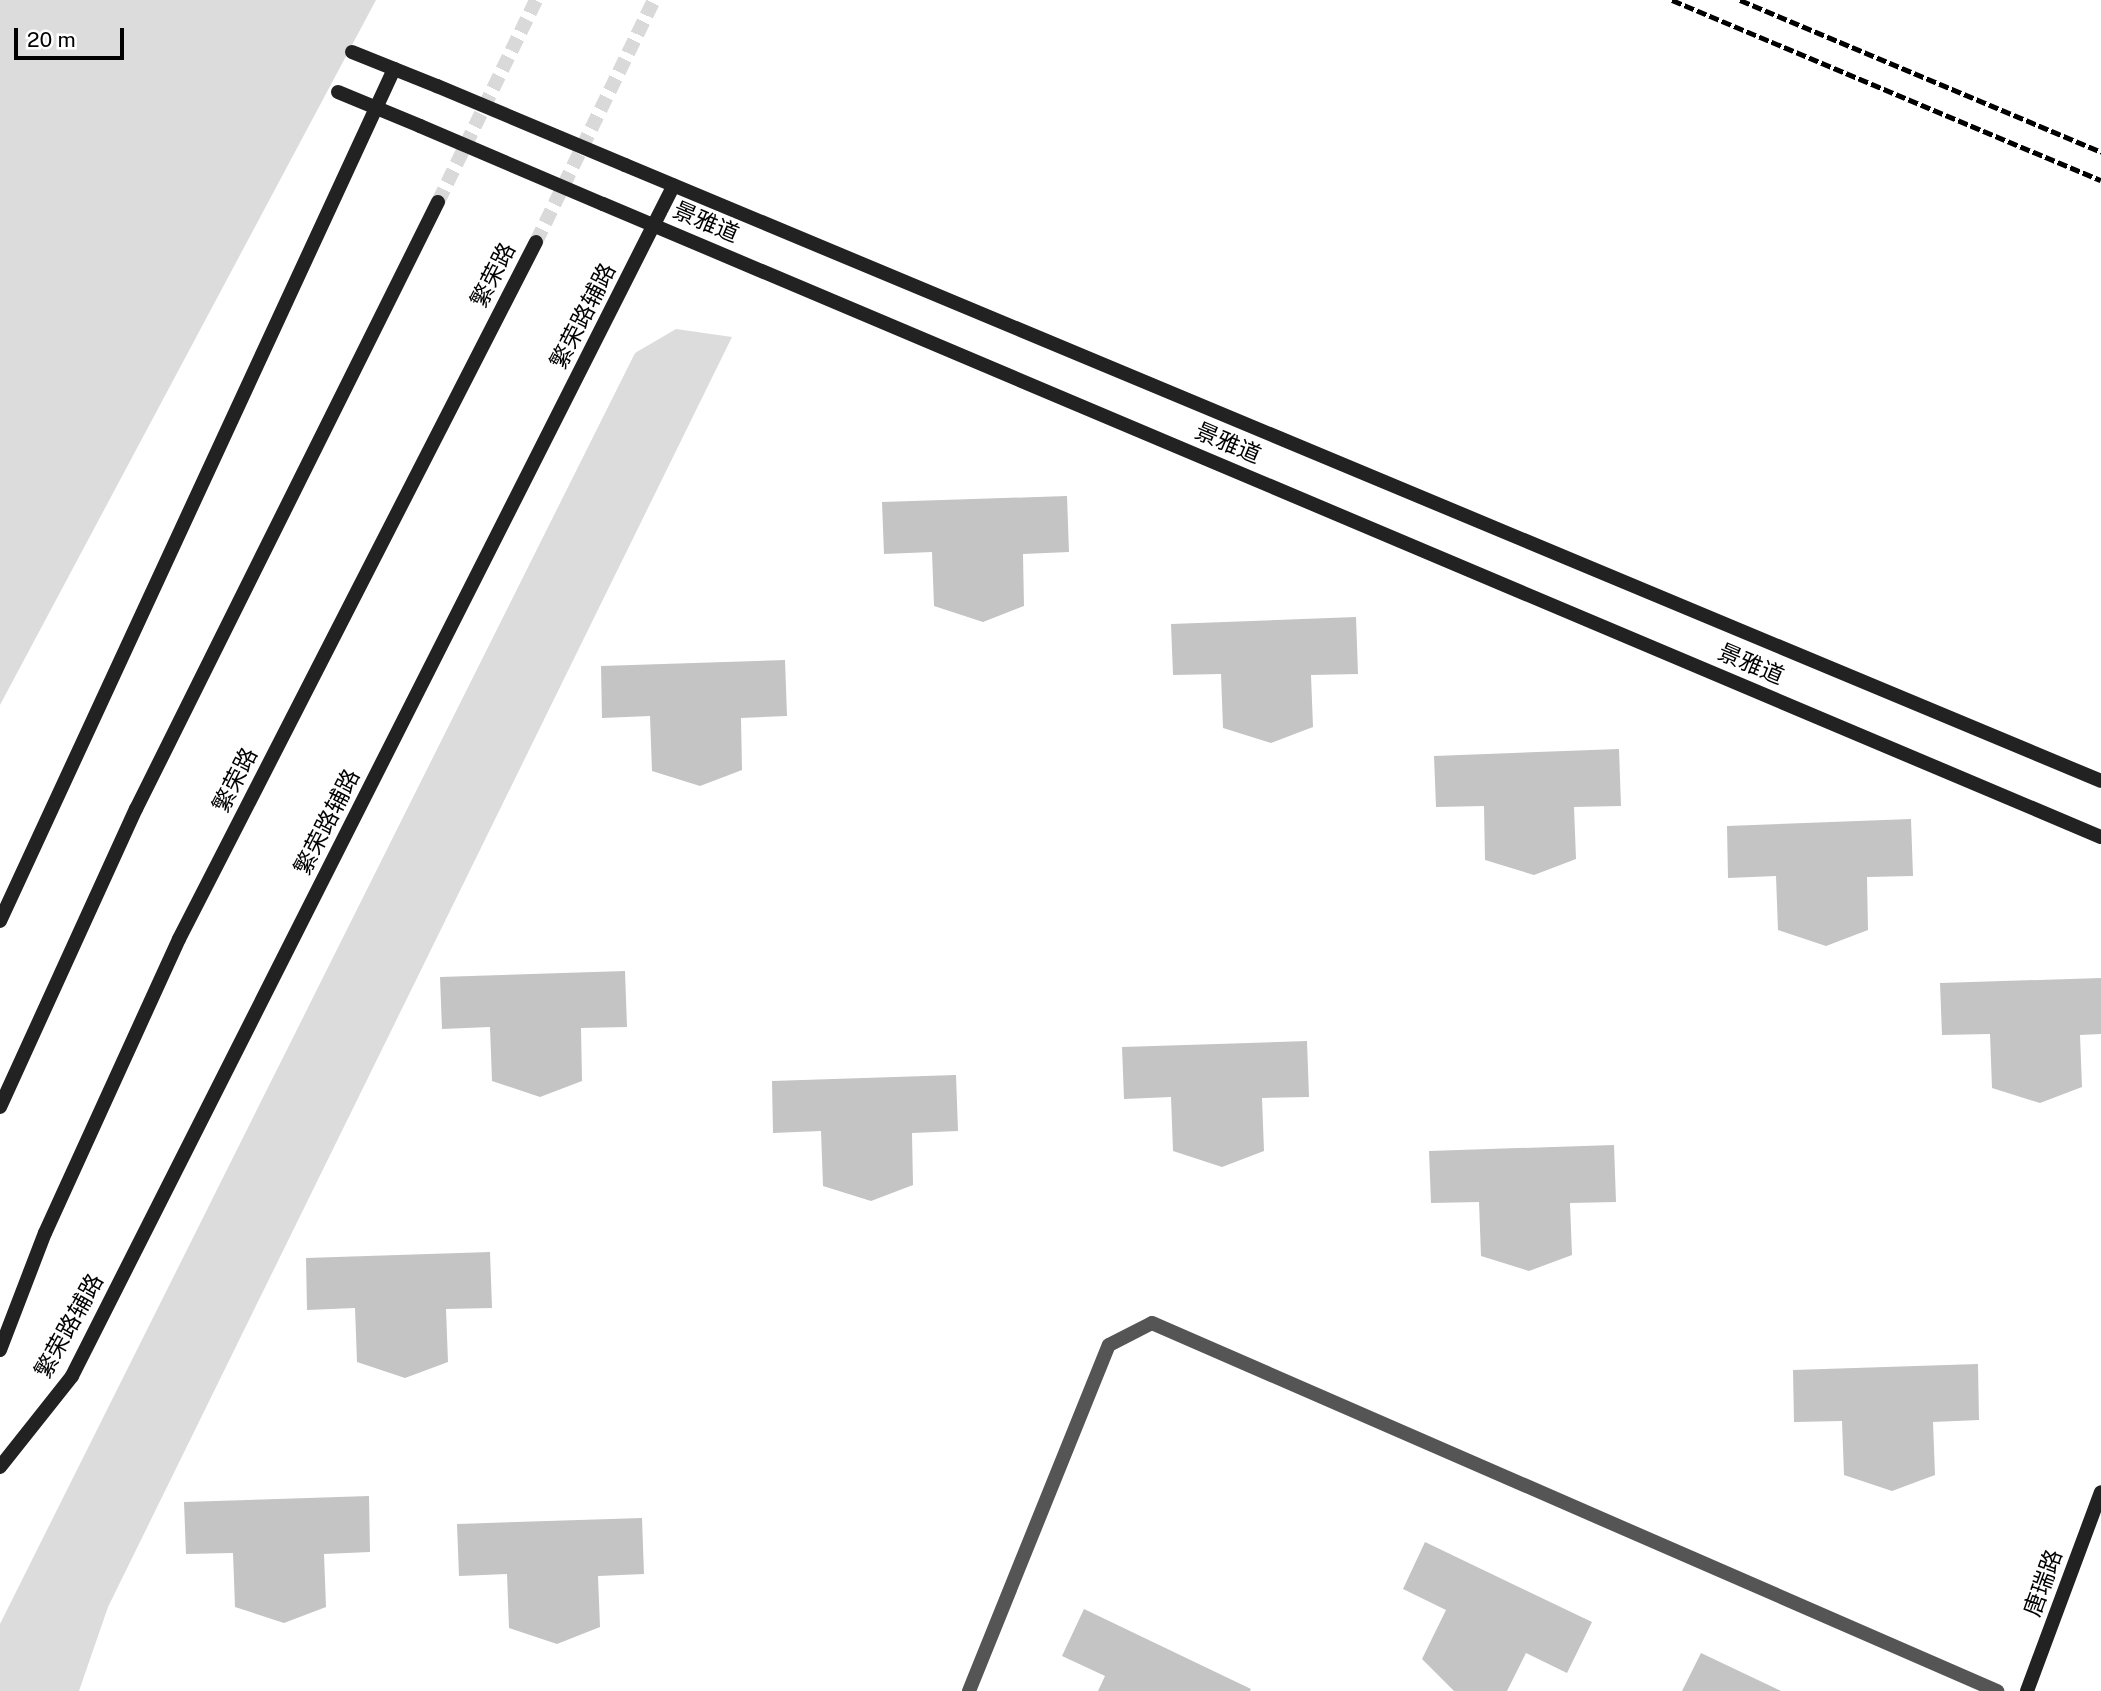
<!DOCTYPE html>
<meta charset="utf-8">
<style>
body{margin:0}
#map{position:relative;width:2101px;height:1691px;overflow:hidden;background:#fff;font-family:"Public Sans","Noto Sans SC",sans-serif}
div>[style]{position:absolute}
[style*='--x']{left:calc(var(--x)*1px);top:calc(var(--y)*1px);width:calc(var(--w)*1px);rotate:calc(var(--a)*1deg)}
.green>*{inset:0;background:#dcdcdc}
.building>*{inset:0;background:#c4c4c4}
.secondary-tunnel>*{height:14px;margin-top:-7px;transform-origin:0;background:repeating-linear-gradient(90deg,#d9d9d9 0 14px,transparent 0 21px)}
.street>*{height:14px;margin:-7px;padding:0 7px;transform-origin:7px;border-radius:7px;background:#555}
.secondary>*{height:14px;margin:-7px;padding:0 7px;transform-origin:7px;border-radius:7px;background:#222}
.rail>*{height:5px;margin-top:-2.5px;transform-origin:0;background:repeating-linear-gradient(90deg,#000 0 10px,transparent 0 13.5px)}
.secondary-bridge>*{height:14px;margin:-7px;padding:0 7px;transform-origin:7px;border-radius:7px;background:#222}
span{translate:-50% -50%;white-space:nowrap;text-align:center;line-height:1.15;-webkit-text-stroke:5px #fff;paint-order:stroke}
.street-label{font-size:23px;color:#000}
.scale{position:absolute;left:14px;top:28px;width:110px;height:32px;box-sizing:border-box;border:4px solid #000;border-top:0;padding-left:9px;font-size:21px;line-height:24px;white-space:nowrap;color:#000;-webkit-text-stroke:5px #fff;paint-order:stroke}
</style>
<div id="map">
<div class="green">
<div style="clip-path:polygon(0 0,376px 0,0 705px)"></div>
<div style="clip-path:polygon(676px 329px,732px 337px,108px 1607px,79px 1691px,0 1691px,0 1624px,635px 353px)"></div>
</div>
<div class="building">
<div style="clip-path:polygon(1067px 496px,1069px 552px,1023px 554px,1024px 606px,983px 622px,934px 606px,932px 552px,884px 554px,882px 502px)"></div>
<div style="clip-path:polygon(1356px 617px,1358px 674px,1311px 675px,1313px 727px,1271px 743px,1223px 728px,1221px 674px,1173px 675px,1171px 624px)"></div>
<div style="clip-path:polygon(785px 660px,787px 716px,741px 718px,742px 770px,700px 786px,652px 771px,650px 716px,602px 718px,601px 666px)"></div>
<div style="clip-path:polygon(1619px 749px,1621px 806px,1574px 807px,1576px 859px,1534px 875px,1485px 860px,1484px 806px,1436px 807px,1434px 756px)"></div>
<div style="clip-path:polygon(1911px 819px,1913px 876px,1867px 877px,1868px 930px,1826px 946px,1778px 930px,1776px 876px,1728px 878px,1727px 826px)"></div>
<div style="clip-path:polygon(625px 971px,627px 1027px,581px 1028px,582px 1081px,540px 1097px,492px 1081px,490px 1027px,442px 1029px,440px 977px)"></div>
<div style="clip-path:polygon(2101px 978px,2101px 1034px,2080px 1035px,2082px 1087px,2040px 1103px,1992px 1088px,1990px 1034px,1942px 1035px,1940px 983px)"></div>
<div style="clip-path:polygon(1307px 1041px,1309px 1097px,1262px 1098px,1264px 1151px,1222px 1167px,1173px 1151px,1171px 1097px,1124px 1099px,1122px 1047px)"></div>
<div style="clip-path:polygon(956px 1075px,958px 1131px,912px 1133px,913px 1185px,871px 1201px,823px 1186px,821px 1131px,773px 1133px,772px 1081px)"></div>
<div style="clip-path:polygon(1614px 1145px,1616px 1202px,1570px 1203px,1572px 1255px,1529px 1271px,1481px 1256px,1479px 1202px,1431px 1203px,1429px 1151px)"></div>
<div style="clip-path:polygon(490px 1252px,492px 1308px,446px 1309px,448px 1362px,405px 1378px,357px 1362px,355px 1308px,307px 1310px,306px 1258px)"></div>
<div style="clip-path:polygon(1978px 1364px,1979px 1420px,1933px 1422px,1935px 1475px,1892px 1491px,1844px 1475px,1842px 1421px,1794px 1422px,1793px 1370px)"></div>
<div style="clip-path:polygon(369px 1496px,370px 1552px,324px 1554px,326px 1607px,284px 1623px,235px 1607px,233px 1553px,186px 1554px,184px 1502px)"></div>
<div style="clip-path:polygon(642px 1518px,644px 1574px,598px 1576px,600px 1627px,557px 1644px,509px 1628px,507px 1574px,459px 1576px,457px 1524px)"></div>
<div style="clip-path:polygon(1425px 1542px,1592px 1622px,1567px 1673px,1526px 1653px,1507px 1691px,1454px 1691px,1422px 1659px,1446px 1610px,1403px 1589px)"></div>
<div style="clip-path:polygon(1084px 1609px,1251px 1689px,1250px 1691px,1098px 1691px,1105px 1676px,1062px 1656px)"></div>
<div style="clip-path:polygon(1701px 1653px,1781px 1691px,1682px 1691px)"></div>
</div>
<div class="secondary-tunnel">
<div style="--x:438;--y:202;--w:225;--a:-64.1"></div>
<div style="--x:536;--y:242;--w:269;--a:-64"></div>
</div>
<div class="street">
<div style="--x:969;--y:1691;--w:373;--a:-68"></div>
<div style="--x:1109;--y:1345;--w:48;--a:-27.1"></div>
<div style="--x:1152;--y:1323;--w:922;--a:23.53"></div>
</div>
<div class="secondary">
<div style="--x:352;--y:52;--w:92;--a:21.8"></div>
<div style="--x:338;--y:92;--w:89;--a:22.5"></div>
<div style="--x:625;--y:165;--w:1599;--a:22.65"></div>
<div style="--x:603;--y:204;--w:1626;--a:22.91"></div>
<div style="--x:0;--y:921;--w:939;--a:-65.18"></div>
<div style="--x:0;--y:1107;--w:328;--a:-65.5"></div>
<div style="--x:136;--y:809;--w:678;--a:-63.55"></div>
<div style="--x:0;--y:1350;--w:125;--a:-69"></div>
<div style="--x:45;--y:1233;--w:323;--a:-65.5"></div>
<div style="--x:179;--y:939;--w:783;--a:-62.88"></div>
<div style="--x:0;--y:1467;--w:116;--a:-51.6"></div>
<div style="--x:72;--y:1376;--w:1334;--a:-63.19"></div>
<div style="--x:2027;--y:1691;--w:212;--a:-69.6"></div>
</div>
<div class="rail">
<div style="--x:1672;--y:0;--w:465;--a:22.8"></div>
<div style="--x:1740;--y:0;--w:392;--a:22.8"></div>
</div>
<div class="secondary-bridge">
<div style="--x:437;--y:86;--w:204;--a:22.8"></div>
<div style="--x:420;--y:126;--w:199;--a:23.1"></div>
</div>
<div class="street-label">
<span style="left:706px;top:222px;rotate:23deg">景雅道</span>
<span style="left:493px;top:275px;rotate:-63deg">繁荣路</span>
<span style="left:583px;top:316px;rotate:-63deg">繁荣路辅路</span>
<span style="left:1228px;top:443px;rotate:23deg">景雅道</span>
<span style="left:1751px;top:664px;rotate:23deg">景雅道</span>
<span style="left:235px;top:780px;rotate:-63deg">繁荣路</span>
<span style="left:327px;top:822px;rotate:-63deg">繁荣路辅路</span>
<span style="left:69px;top:1326px;rotate:-61deg">繁荣路辅路</span>
<span style="left:2043px;top:1583px;rotate:-70deg">唐瑞路</span>
</div>
<div class="scale">20 m</div>
</div>
